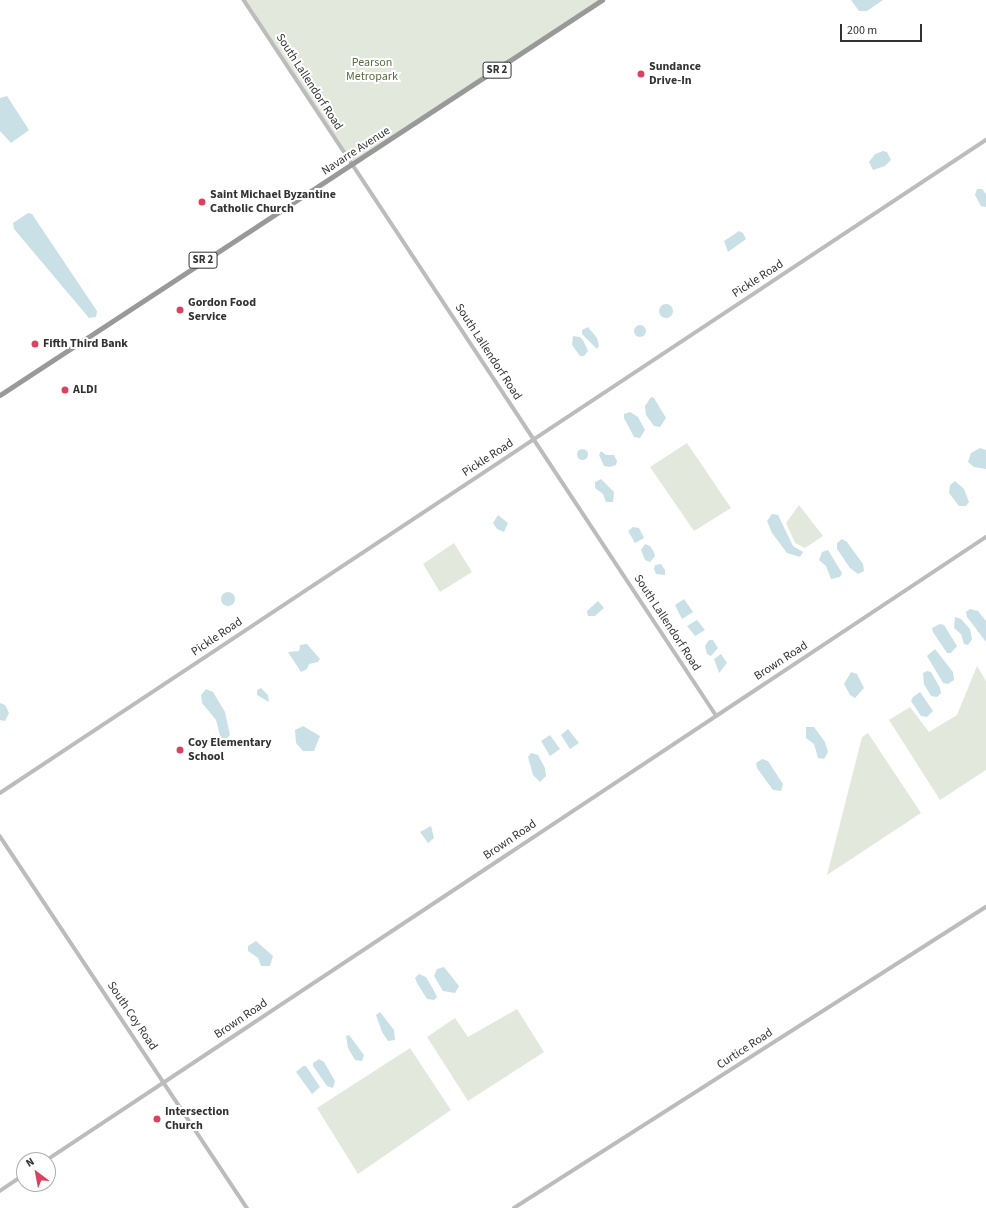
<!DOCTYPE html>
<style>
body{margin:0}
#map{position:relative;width:986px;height:1208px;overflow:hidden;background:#fff;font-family:"Source Sans 3",sans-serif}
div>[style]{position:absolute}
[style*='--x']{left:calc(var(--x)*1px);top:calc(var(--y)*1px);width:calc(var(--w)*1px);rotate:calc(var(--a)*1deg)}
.green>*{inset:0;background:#e3e8dc}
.water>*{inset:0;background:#cae0e7}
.round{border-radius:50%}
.secondary>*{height:3.5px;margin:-1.75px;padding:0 1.75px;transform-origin:1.75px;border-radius:1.75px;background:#bcbcbc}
.highway>*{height:4.5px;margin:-2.25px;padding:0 2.25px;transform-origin:2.25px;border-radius:2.25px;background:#999}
.dots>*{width:11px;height:11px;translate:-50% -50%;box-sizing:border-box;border:2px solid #fff;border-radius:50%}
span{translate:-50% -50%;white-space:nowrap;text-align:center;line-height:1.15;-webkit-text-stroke:4px #fff;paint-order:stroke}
.shield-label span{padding:1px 3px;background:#fff;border:1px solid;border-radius:3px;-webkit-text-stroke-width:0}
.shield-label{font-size:11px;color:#323232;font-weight:700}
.park-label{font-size:12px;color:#5a6c42}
.poi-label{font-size:12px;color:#323232;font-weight:700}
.left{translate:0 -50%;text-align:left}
.street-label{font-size:12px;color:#323232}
.north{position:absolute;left:16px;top:1152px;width:40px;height:40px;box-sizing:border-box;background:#fff;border:1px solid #adadad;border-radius:50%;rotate:328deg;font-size:11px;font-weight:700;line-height:16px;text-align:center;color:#323232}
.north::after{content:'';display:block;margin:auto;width:14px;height:18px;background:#da435f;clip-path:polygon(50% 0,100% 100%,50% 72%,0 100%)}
.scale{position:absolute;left:840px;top:24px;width:82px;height:18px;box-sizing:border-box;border:2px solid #323232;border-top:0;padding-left:5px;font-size:12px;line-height:14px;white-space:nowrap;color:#323232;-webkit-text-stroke:3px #fff;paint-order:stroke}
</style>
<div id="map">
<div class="green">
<div style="clip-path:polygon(244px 0,602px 0,352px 166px)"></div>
<div style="clip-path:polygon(687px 443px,731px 508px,694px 531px,650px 467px)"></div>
<div style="clip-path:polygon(799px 505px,823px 536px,805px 548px,795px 543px,786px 523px)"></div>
<div style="clip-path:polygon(454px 543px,472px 572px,440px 592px,423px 564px)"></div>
<div style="clip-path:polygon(977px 666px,986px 681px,986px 770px,940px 800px,889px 720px,910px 707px,929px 732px,957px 715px)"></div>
<div style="clip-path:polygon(868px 733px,921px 813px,827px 875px,862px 737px)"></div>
<div style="clip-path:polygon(517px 1009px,544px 1052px,468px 1101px,427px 1037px,455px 1018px,468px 1037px)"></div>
<div style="clip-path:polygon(410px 1048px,451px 1110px,358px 1174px,317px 1108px)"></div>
</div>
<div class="water">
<div style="clip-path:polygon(851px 0,883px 0,867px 11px,859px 11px)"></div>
<div style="clip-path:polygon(7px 96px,29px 130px,11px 143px,0 131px,0 98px)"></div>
<div style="clip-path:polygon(883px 151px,887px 152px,891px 160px,885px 166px,873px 170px,869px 162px,875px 154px)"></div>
<div style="clip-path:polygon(977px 189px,982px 189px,986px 194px,986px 207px,981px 206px,975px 195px)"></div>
<div style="clip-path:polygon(28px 213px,32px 214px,97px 311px,96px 317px,89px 318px,14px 229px,13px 223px)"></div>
<div style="clip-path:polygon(739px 231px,743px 233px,746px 239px,728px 252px,724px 241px)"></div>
<div class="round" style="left:659px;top:304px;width:14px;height:14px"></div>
<div class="round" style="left:634px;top:325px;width:12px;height:12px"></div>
<div style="clip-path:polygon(588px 327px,597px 338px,599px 346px,597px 349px,582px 334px,582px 330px)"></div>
<div style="clip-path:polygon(573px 336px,580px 337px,583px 340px,588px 351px,584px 356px,580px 356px,572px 345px)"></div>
<div style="clip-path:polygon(651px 397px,654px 398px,666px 418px,660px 427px,654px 426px,646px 415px,645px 406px)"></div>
<div style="clip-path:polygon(630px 412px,638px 417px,645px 430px,640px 438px,634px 437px,624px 418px,624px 414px)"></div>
<div style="clip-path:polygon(980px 448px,986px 450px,986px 469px,974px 467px,968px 462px,971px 453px)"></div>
<div class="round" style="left:576.5px;top:448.5px;width:11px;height:11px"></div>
<div style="clip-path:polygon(601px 451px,606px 455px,614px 455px,617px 461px,616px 465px,610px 467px,604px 466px,599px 455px)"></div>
<div style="clip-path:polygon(601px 479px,614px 492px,613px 502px,606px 502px,603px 494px,595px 488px,595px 482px)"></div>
<div style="clip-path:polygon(955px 481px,964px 489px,969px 502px,966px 506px,959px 506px,949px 493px,950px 485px)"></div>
<div style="clip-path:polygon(772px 514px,778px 515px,793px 546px,803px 552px,800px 557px,787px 553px,772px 533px,767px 521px)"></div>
<div style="clip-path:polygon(498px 515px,508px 523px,504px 532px,497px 529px,493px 523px)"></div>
<div style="clip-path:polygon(633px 527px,639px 528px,644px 538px,635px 543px,628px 531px)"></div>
<div style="clip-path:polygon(842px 539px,847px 542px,863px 564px,864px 571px,858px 574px,850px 568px,837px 549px,837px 543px)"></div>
<div style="clip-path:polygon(645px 544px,650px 546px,654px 552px,655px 556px,650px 562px,645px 560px,641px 550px)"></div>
<div style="clip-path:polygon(828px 550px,842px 573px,840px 577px,831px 579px,826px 566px,819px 560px,822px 552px)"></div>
<div style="clip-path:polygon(661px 564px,665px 570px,665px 575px,656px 574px,654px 569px,655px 565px)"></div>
<div class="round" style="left:221px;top:592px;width:14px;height:14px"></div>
<div style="clip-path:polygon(684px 599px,693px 612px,682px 619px,675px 605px)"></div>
<div style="clip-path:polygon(598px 601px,604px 608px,595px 616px,588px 616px,587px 611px)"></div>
<div style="clip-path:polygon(970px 609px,978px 611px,986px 621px,986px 642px,967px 617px,966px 612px)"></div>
<div style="clip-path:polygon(955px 617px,961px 619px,970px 629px,972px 639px,968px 645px,964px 644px,961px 634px,954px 628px)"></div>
<div style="clip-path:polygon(697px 620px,705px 630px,695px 636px,687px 626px)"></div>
<div style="clip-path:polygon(940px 624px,944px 625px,957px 646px,951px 653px,947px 653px,933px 632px,932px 628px)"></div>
<div style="clip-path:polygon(709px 640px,713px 640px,718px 648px,711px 656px,707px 654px,705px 646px)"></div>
<div style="clip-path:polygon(307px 644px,320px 659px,318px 662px,309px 664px,307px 669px,301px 672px,288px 652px,299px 651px,300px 645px)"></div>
<div style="clip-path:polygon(935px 649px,953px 672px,954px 680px,948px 684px,943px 683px,927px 656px)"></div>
<div style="clip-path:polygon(721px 654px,727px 663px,719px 673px,714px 659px)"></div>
<div style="clip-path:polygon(927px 671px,931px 672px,940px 688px,941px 693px,937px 697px,931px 696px,924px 684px,923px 673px)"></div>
<div style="clip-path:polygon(851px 672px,857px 674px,864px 688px,855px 698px,850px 695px,844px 684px)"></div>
<div style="clip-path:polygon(261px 688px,268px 695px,269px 702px,257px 695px,257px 690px)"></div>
<div style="clip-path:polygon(206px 689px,213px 692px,225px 712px,230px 735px,225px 740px,221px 739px,216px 720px,202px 703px,201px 695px)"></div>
<div style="clip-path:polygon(920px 692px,933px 711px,927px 717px,921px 716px,911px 701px,913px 697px)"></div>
<div style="clip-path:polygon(0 703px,5px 705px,9px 713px,5px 721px,0 720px)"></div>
<div style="clip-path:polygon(303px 726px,320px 736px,314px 751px,303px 751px,296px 743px,295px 730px)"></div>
<div style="clip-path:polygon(806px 727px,814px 727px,825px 742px,828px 752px,824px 759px,818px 758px,814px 744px,806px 738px)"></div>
<div style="clip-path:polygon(568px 729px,579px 743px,570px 749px,561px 735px)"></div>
<div style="clip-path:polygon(550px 735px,560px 749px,550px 756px,541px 741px)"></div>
<div style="clip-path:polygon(531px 753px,538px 755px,545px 768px,546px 776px,540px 782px,533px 775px,528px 757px)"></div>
<div style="clip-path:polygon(762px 759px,768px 761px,783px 784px,781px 791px,773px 790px,757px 768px,756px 763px)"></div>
<div style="clip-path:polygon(431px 826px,434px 838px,428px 843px,420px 832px)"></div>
<div style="clip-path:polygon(256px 941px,273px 956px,270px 966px,261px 966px,258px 958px,248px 951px,248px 946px)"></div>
<div style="clip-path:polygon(444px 967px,459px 986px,455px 993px,443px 991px,434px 976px,437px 969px)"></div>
<div style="clip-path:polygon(419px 974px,426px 977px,433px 989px,437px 997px,434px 1000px,427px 999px,417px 983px,415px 978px)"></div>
<div style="clip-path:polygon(380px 1012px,394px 1030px,395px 1040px,388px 1041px,382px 1032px,376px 1015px)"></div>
<div style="clip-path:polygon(349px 1035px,364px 1055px,362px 1061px,355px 1060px,348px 1048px,346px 1036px)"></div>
<div style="clip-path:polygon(319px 1059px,324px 1062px,335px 1081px,333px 1088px,327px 1086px,313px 1066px,313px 1063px)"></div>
<div style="clip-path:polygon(303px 1066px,306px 1066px,320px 1087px,312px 1094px,296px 1072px)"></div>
</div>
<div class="secondary">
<div style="--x:244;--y:0;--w:857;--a:56.57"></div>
<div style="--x:0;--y:793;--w:1183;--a:-33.52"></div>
<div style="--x:0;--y:836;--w:447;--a:56.4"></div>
<div style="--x:47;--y:1160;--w:1127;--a:-33.56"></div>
<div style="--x:0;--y:1191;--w:29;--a:-34"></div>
<div style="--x:514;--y:1208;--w:560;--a:-32.53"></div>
</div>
<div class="highway">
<div style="--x:0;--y:395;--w:720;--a:-33.27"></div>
</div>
<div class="dots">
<div style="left:641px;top:74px;background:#da435f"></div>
<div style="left:202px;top:202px;background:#da435f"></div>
<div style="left:180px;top:310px;background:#da435f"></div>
<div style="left:35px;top:344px;background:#da435f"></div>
<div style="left:65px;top:390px;background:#da435f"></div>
<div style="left:180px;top:750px;background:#da435f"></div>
<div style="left:157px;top:1119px;background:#da435f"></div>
</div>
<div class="shield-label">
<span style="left:497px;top:70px">SR 2</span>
<span style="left:203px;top:260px">SR 2</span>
</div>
<div class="park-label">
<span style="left:372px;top:70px">Pearson<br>Metropark</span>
</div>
<div class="poi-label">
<span class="left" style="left:649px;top:74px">Sundance<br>Drive-In</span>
<span class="left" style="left:210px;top:202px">Saint Michael Byzantine<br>Catholic Church</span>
<span class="left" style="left:188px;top:310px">Gordon Food<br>Service</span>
<span class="left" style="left:43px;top:344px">Fifth Third Bank</span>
<span class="left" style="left:73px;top:390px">ALDI</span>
<span class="left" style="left:188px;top:750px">Coy Elementary<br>School</span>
<span class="left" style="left:165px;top:1119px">Intersection<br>Church</span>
</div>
<div class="street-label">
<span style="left:309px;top:82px;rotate:57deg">South Lallendorf Road</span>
<span style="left:356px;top:151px;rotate:-33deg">Navarre Avenue</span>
<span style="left:758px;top:279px;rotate:-33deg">Pickle Road</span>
<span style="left:488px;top:352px;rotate:57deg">South Lallendorf Road</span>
<span style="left:488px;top:458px;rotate:-33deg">Pickle Road</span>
<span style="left:667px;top:623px;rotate:57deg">South Lallendorf Road</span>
<span style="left:217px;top:637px;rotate:-34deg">Pickle Road</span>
<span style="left:781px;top:661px;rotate:-33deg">Brown Road</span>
<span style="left:510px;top:840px;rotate:-34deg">Brown Road</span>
<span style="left:132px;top:1016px;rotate:56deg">South Coy Road</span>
<span style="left:241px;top:1019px;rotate:-34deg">Brown Road</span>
<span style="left:745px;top:1049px;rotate:-33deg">Curtice Road</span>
</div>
<div class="north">N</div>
<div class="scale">200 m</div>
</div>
